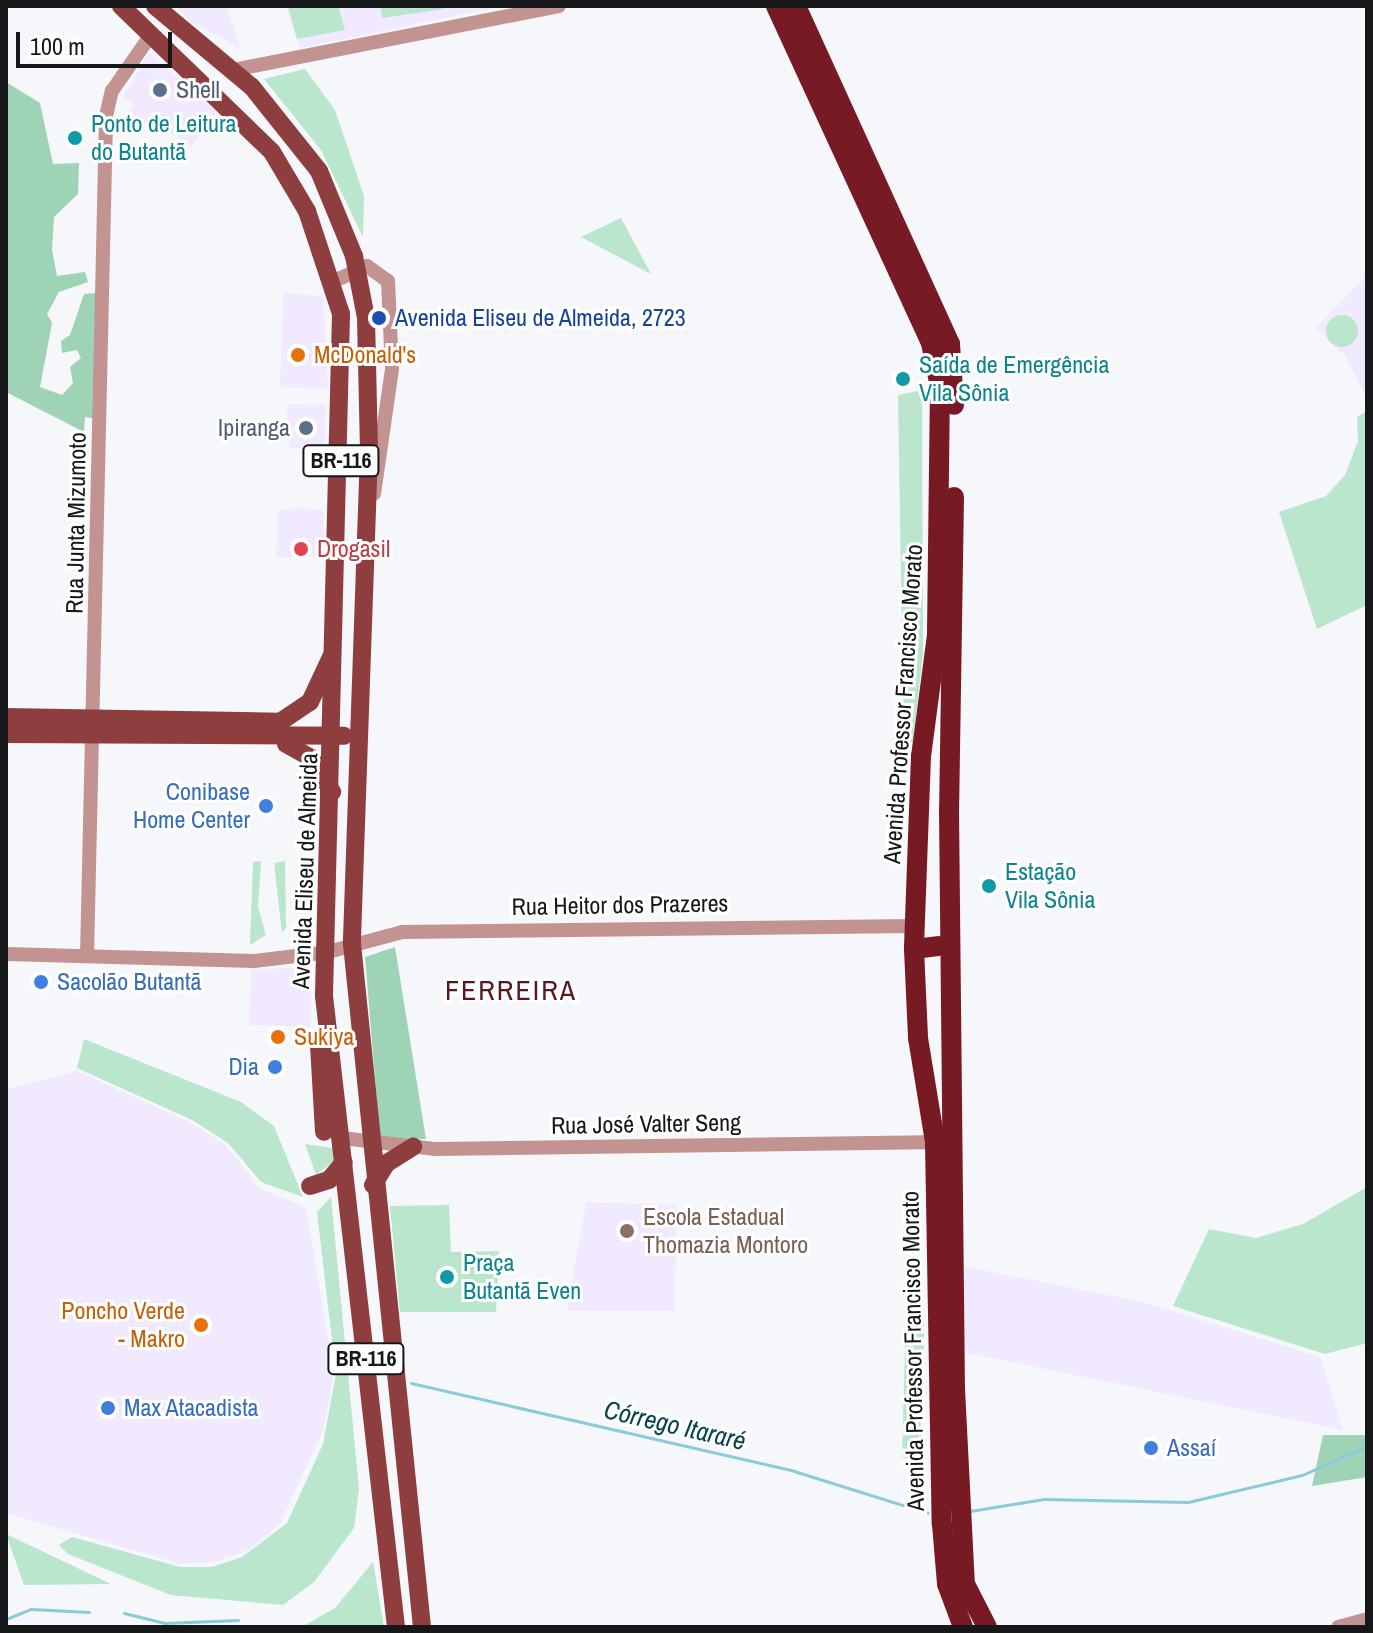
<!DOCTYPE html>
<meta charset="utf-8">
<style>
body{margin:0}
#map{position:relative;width:1373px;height:1633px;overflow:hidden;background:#f5f7fb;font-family:"Archivo Narrow",sans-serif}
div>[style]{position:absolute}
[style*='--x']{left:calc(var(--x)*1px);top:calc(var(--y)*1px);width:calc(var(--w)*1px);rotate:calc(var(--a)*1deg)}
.commercial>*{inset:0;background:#f1e9fe}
.education>*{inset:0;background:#f0e9ff}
.green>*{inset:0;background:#b9e6cc}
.round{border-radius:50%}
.forest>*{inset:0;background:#9fd3b6}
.stream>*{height:3px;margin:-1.5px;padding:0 1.5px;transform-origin:1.5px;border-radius:1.5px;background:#8acbd8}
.minor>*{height:14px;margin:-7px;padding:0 7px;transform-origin:7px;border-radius:7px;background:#c39391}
.major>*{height:18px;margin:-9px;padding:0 9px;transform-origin:9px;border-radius:9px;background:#8e3e3f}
.highway>*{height:20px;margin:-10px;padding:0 10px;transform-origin:10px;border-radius:10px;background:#781a23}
.dots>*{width:22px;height:22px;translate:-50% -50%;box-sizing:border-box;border:4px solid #fff;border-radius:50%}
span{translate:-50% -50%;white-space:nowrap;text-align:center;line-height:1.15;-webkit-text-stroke:6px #fff;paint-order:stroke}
.shield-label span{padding:2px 6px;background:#fff;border:2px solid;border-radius:6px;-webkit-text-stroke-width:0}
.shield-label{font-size:22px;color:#161718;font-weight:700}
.service-label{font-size:24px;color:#4e5e75}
.left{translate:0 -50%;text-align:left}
.right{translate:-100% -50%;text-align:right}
.culture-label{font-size:24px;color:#0d838f}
.transit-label{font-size:24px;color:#164399}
.food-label{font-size:24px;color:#c56008}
.street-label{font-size:24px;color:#161718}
.health-label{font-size:24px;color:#be3a42}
.shop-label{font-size:24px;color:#366cbe}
.education-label{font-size:24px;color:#785e54}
.water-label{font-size:26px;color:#07444e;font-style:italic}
.quarter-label{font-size:28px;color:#5c171e;letter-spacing:2px}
.frame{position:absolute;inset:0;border:8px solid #161718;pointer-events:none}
.scale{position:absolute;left:16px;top:32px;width:156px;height:36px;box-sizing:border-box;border:4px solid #161718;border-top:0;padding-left:10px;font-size:24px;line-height:28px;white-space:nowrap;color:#161718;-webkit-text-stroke:6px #fff;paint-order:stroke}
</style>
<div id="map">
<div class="commercial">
<div style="clip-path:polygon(175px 6px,226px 6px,241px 49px,193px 23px)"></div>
<div style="clip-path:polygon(149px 53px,218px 112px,191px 147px,150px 117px,142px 127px,122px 119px,134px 105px,123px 97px)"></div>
<div style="clip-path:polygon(283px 293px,323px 296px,328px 389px,280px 387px)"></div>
<div style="clip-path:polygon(287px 404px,326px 405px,324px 472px,308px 449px,289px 447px)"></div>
<div style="clip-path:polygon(299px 507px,324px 511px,323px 557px,276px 557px,277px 511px)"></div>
<div style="clip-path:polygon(310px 968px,311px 1027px,249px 1025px,251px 969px)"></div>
<div style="clip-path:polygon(77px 1071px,191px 1123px,226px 1145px,260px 1189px,306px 1207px,334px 1375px,323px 1430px,280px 1524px,250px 1549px,215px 1562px,180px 1564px,6px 1513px,6px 1089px)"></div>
</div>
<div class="education">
<div style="clip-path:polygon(286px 6px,503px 6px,300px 48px)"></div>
<div style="clip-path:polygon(1367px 275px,1367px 394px,1365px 394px,1345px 356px,1316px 328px)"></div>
<div style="clip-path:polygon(586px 1202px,677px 1205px,675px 1311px,567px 1311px)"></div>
<div style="clip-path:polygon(962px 1266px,1143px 1302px,1320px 1357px,1343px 1430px,963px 1352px)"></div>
</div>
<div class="green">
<div style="clip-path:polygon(288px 6px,338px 6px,345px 30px,297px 39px)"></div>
<div style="clip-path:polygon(380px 6px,444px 6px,444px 9px,382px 18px)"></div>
<div style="clip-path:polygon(305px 69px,335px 110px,364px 196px,363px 237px,321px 150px,264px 79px)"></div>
<div style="clip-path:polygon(621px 218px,651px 274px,581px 237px)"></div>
<div class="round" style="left:1326px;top:315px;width:32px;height:32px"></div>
<div style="clip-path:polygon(922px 390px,923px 654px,913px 741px,897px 753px,896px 701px,903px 701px,898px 395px)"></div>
<div style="clip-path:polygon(1367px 411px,1367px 605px,1317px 629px,1279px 512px,1326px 496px,1345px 475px,1358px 441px,1357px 417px)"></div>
<div style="clip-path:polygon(261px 861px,258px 907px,266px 935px,250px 945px,253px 862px)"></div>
<div style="clip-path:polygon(285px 861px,286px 928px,282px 933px,274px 863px)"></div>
<div style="clip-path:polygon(84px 1039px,241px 1102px,274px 1126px,303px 1197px,261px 1182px,228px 1143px,192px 1120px,77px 1068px)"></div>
<div style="clip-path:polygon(305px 1144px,333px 1148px,335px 1160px,316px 1175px)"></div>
<div style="clip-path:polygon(1367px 1187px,1367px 1343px,1325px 1354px,1173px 1306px,1209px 1229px,1256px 1238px,1303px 1224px)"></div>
<div style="clip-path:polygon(331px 1197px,359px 1489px,354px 1528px,314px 1582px,283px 1605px,171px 1595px,68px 1554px,59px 1545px,72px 1537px,180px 1567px,212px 1567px,242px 1557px,287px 1523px,323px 1444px,336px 1374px,317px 1212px)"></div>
<div style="clip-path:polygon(449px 1205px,451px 1252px,499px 1251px,496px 1312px,400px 1312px,390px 1206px)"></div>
<div style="clip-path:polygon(906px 1313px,924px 1313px,924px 1361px,917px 1362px,923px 1462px,902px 1457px)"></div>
<div style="clip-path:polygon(6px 1534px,111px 1584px,24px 1585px)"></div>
<div style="clip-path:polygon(373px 1562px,384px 1627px,302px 1627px,335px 1608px)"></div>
</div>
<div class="forest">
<div style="clip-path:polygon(6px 82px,40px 103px,53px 164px,79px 163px,78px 194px,54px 217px,52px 250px,57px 276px,85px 272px,88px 282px,59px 292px,47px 314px,52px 323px,40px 387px,62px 395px,73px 383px,70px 367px,81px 358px,77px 350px,62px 353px,61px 341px,70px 335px,84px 294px,96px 293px,96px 419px,85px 417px,84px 432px,6px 392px)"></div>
<div style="clip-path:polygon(395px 947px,426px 1139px,380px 1139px,365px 957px)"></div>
<div style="clip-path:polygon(1323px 1435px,1367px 1435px,1367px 1477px,1312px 1486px)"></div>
</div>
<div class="stream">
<div style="--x:411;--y:1383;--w:393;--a:12.9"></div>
<div style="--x:794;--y:1471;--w:140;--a:17.4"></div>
<div style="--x:970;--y:1511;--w:75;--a:-9.2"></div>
<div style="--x:1044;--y:1499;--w:144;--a:1.2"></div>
<div style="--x:1188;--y:1502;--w:117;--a:-13.3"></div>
<div style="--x:1302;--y:1475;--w:71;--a:-24"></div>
<div style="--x:124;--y:1613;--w:42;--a:13.7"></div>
<div style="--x:165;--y:1623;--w:73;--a:-2.4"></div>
<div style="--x:6;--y:1619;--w:27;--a:-22"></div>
<div style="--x:31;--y:1609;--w:58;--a:3"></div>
</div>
<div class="minor">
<div style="--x:233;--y:70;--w:332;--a:-11.1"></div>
<div style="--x:334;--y:281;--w:36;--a:-24"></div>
<div style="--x:367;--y:266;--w:26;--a:36"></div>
<div style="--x:388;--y:281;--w:88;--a:87.4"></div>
<div style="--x:392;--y:369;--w:126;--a:98.2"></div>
<div style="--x:6;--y:954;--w:248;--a:1.6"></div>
<div style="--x:254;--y:961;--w:75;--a:-6.9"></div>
<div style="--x:328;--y:952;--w:77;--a:-15.1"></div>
<div style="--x:402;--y:932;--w:513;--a:-0.67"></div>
<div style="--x:87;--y:956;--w:840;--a:-88.7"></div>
<div style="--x:106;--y:116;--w:26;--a:-77"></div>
<div style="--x:112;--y:91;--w:63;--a:-55.3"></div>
<div style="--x:342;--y:1138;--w:95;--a:6.7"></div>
<div style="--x:436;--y:1149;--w:508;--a:-0.79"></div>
<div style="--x:1338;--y:1627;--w:30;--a:-15"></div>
</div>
<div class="major">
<div style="--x:121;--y:6;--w:210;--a:44"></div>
<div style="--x:272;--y:152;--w:69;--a:59.3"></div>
<div style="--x:307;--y:211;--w:108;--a:71.7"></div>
<div style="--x:341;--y:314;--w:682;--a:91.43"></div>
<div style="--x:324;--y:996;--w:635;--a:83.49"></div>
<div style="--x:155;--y:6;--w:126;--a:39.9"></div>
<div style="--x:252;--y:87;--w:107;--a:51.4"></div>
<div style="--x:319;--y:171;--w:92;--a:67.6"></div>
<div style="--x:354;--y:256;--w:63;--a:79"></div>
<div style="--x:366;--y:318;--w:134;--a:88.7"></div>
<div style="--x:369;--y:452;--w:492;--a:92"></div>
<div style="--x:352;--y:944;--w:687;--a:84.15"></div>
<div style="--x:6;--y:717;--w:274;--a:1"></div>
<div style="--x:280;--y:722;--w:36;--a:-34"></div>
<div style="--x:310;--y:702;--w:50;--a:-65"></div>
<div style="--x:6;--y:734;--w:338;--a:0.3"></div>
<div style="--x:286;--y:744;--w:29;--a:29"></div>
<div style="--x:311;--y:758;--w:40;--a:58"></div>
<div style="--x:319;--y:1045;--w:87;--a:86.7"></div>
<div style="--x:373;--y:1185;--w:26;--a:-58"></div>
<div style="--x:387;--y:1163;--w:31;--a:-32"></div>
<div style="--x:310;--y:1186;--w:20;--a:-18"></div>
<div style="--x:329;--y:1180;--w:23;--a:-50"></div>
</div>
<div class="highway">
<div style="--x:776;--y:6;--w:371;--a:65.3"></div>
<div style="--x:931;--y:343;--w:45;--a:78.4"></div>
<div style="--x:940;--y:387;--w:248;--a:90.7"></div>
<div style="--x:937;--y:635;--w:122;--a:97.5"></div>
<div style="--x:921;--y:756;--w:193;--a:92.1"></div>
<div style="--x:914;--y:949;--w:89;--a:87.4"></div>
<div style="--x:918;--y:1038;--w:105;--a:80.7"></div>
<div style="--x:935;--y:1142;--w:382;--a:89"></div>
<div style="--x:942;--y:1524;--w:60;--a:85.2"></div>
<div style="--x:947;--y:1584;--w:46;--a:69.6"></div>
<div style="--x:796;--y:6;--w:371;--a:65.5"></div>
<div style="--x:950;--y:344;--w:61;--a:86.2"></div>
<div style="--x:954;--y:497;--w:313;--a:90.9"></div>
<div style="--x:949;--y:810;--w:579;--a:89.41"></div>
<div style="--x:955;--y:1389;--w:195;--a:87.1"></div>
<div style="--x:965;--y:1584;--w:48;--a:62.9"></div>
<div style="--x:914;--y:949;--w:24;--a:-7"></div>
</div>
<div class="dots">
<div style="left:160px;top:90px;background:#5c6f8a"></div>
<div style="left:75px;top:138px;background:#0f9aa8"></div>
<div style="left:379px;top:318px;background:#1a4fb4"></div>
<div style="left:298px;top:355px;background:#e8710a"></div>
<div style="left:903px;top:379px;background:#0f9aa8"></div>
<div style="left:306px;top:428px;background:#5c6f8a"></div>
<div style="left:301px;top:549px;background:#e0444e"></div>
<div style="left:266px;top:806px;background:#3f7fe0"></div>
<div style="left:989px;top:886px;background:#0f9aa8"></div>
<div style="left:41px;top:982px;background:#3f7fe0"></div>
<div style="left:278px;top:1037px;background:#e8710a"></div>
<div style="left:275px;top:1067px;background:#3f7fe0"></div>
<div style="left:627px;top:1231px;background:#8d6e63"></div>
<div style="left:447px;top:1277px;background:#0f9aa8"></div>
<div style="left:201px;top:1325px;background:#e8710a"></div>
<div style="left:108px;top:1408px;background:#3f7fe0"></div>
<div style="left:1151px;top:1448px;background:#3f7fe0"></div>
</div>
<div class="shield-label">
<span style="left:341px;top:461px">BR-116</span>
<span style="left:366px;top:1359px">BR-116</span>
</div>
<div class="service-label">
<span class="left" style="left:176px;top:90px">Shell</span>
<span class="right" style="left:290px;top:428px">Ipiranga</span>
</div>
<div class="culture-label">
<span class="left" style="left:91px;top:138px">Ponto de Leitura<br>do Butantã</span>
<span class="left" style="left:919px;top:379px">Saída de Emergência<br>Vila Sônia</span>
<span class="left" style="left:1005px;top:886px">Estação<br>Vila Sônia</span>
<span class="left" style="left:463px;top:1277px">Praça<br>Butantã Even</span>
</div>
<div class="transit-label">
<span class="left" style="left:395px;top:318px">Avenida Eliseu de Almeida, 2723</span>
</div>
<div class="food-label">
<span class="left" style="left:314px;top:355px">McDonald's</span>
<span class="left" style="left:294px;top:1037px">Sukiya</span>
<span class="right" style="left:185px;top:1325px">Poncho Verde<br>- Makro</span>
</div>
<div class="street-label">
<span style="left:76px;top:523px;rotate:-89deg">Rua Junta Mizumoto</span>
<span style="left:903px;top:704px;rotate:-86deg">Avenida Professor Francisco Morato</span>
<span style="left:305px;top:871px;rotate:-88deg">Avenida Eliseu de Almeida</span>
<span style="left:620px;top:905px;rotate:-1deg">Rua Heitor dos Prazeres</span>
<span style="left:646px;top:1124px;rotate:-1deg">Rua José Valter Seng</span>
<span style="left:913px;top:1351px;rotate:-91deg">Avenida Professor Francisco Morato</span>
</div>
<div class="health-label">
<span class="left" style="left:317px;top:549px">Drogasil</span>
</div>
<div class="shop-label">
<span class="right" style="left:250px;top:806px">Conibase<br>Home Center</span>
<span class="left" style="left:57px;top:982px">Sacolão Butantã</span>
<span class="right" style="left:259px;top:1067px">Dia</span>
<span class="left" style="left:124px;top:1408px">Max Atacadista</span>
<span class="left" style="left:1167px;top:1448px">Assaí</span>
</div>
<div class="education-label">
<span class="left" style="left:643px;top:1231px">Escola Estadual<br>Thomazia Montoro</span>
</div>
<div class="water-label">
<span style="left:675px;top:1425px;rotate:13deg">Córrego Itararé</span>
</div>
<div class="quarter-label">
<span style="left:511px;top:990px">FERREIRA</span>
</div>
<div class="frame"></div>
<div class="scale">100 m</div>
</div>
